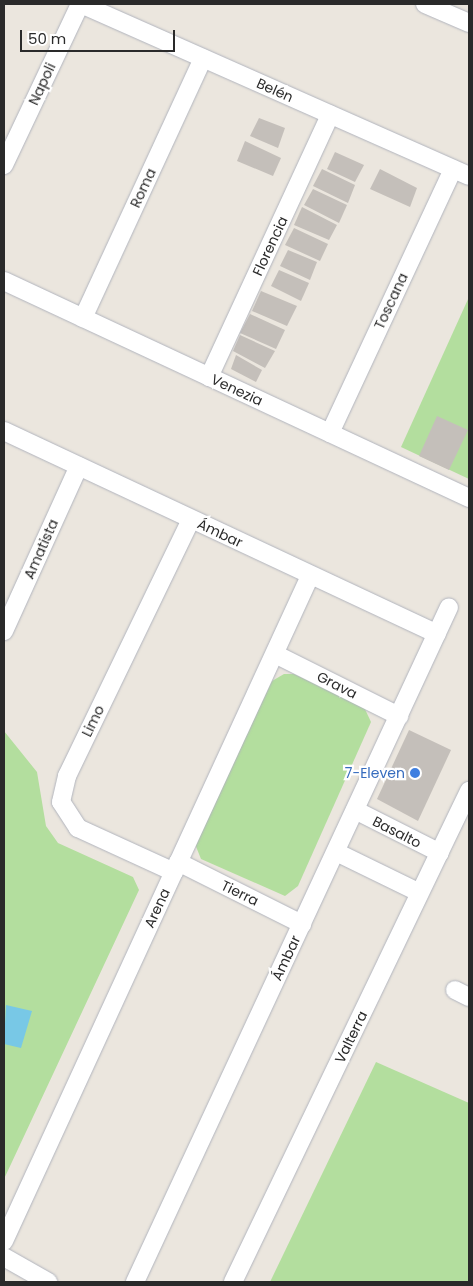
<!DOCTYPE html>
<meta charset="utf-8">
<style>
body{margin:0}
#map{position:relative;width:473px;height:1286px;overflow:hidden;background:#ebe6de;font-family:Poppins,sans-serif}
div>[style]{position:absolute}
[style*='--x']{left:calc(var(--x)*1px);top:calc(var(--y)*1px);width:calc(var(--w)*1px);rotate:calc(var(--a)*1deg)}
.green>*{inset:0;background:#b3de9e}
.water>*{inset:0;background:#78c8e6}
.building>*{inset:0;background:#c4bfba}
.roads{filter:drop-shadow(0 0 1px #b1b4bd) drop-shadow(0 0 1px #b1b4bd)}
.street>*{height:18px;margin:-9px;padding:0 9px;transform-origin:9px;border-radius:9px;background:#fff}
.dots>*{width:14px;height:14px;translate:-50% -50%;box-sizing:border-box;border:2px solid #fff;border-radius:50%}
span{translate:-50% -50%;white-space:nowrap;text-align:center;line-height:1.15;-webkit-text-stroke:4.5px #fff;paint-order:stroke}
.street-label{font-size:14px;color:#2a2a2a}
.shop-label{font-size:14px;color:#366cbe}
.right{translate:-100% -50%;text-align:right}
.frame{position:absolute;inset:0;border:5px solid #2a2a2a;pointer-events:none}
.scale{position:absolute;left:20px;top:30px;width:155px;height:22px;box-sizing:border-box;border:2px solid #2a2a2a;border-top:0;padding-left:6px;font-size:15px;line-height:18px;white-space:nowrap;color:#2a2a2a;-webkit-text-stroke:4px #fff;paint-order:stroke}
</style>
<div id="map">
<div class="green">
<div style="clip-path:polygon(469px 297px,469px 479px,401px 447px)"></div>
<div style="clip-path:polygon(284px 674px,294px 674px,364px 707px,371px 722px,298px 886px,285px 896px,201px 859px,195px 844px,272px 681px)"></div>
<div style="clip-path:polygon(4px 731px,37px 772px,46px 826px,58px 843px,133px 877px,139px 890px,4px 1179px)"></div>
<div style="clip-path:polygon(376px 1062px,469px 1103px,469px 1282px,270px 1282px)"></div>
</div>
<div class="water">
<div style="clip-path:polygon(6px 1005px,32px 1011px,21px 1048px,4px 1044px)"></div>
</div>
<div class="building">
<div style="clip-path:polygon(259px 118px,285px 128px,278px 148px,250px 136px)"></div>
<div style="clip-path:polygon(245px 141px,281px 158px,273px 176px,237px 161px)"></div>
<div style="clip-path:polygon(335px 152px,364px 165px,355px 182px,327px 169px)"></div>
<div style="clip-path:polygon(322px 169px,355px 185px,348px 203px,313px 186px)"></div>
<div style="clip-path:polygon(380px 169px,417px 188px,410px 207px,370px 189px)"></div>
<div style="clip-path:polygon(313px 189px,347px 205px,339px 223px,304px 205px)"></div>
<div style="clip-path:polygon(302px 207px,337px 225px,329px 240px,294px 225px)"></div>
<div style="clip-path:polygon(294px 228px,328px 244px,320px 261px,285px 245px)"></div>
<div style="clip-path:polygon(288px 250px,317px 262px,310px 280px,280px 266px)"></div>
<div style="clip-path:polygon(279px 270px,309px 283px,301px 301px,271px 286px)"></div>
<div style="clip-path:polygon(261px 291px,297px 306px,287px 326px,252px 311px)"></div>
<div style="clip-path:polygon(250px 314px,285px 330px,276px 349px,240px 333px)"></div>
<div style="clip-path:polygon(240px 335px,275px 351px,265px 368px,233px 351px)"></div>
<div style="clip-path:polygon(236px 355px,262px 370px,256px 382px,231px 369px)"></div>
<div style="clip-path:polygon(437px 416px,468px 430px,449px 470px,419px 456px)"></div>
<div style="clip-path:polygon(409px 730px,451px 750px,418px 821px,377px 799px)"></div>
</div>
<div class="roads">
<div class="street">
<div style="--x:81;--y:4;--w:424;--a:23.9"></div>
<div style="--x:425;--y:4;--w:48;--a:23.4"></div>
<div style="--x:4;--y:165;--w:178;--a:-64.7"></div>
<div style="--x:4;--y:281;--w:513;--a:25.02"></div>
<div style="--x:83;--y:318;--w:286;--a:-65.2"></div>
<div style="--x:209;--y:377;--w:289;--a:-65.2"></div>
<div style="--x:4;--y:431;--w:478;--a:25.1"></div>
<div style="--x:330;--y:433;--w:291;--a:-65"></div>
<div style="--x:4;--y:631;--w:181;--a:-65.6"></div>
<div style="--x:275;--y:654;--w:139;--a:26.6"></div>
<div style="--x:355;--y:810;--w:95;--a:26.8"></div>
<div style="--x:336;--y:852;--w:93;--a:26"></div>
<div style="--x:178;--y:862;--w:139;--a:26.6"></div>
<div style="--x:174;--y:872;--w:106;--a:-155.4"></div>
<div style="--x:78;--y:828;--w:31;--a:-123"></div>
<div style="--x:61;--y:802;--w:27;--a:-77"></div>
<div style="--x:67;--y:776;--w:285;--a:-64.2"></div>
<div style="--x:455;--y:990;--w:16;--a:27"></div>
<div style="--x:4;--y:1241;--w:732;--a:-65.29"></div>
<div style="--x:4;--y:1257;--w:51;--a:29.6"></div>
<div style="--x:135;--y:1282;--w:744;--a:-65.05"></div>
<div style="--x:233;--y:1282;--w:545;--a:-64.33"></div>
</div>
</div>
<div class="dots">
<div style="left:415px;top:773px;background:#3f7fe0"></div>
</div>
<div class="street-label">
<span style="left:42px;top:84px;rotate:-65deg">Napoli</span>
<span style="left:275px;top:90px;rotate:24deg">Belén</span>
<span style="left:143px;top:188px;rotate:-65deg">Roma</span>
<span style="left:270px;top:246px;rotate:-65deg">Florencia</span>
<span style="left:391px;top:301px;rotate:-65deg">Toscana</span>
<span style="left:237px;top:390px;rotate:25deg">Venezia</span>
<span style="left:220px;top:533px;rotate:25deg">Ámbar</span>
<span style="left:41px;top:549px;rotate:-66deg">Amatista</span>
<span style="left:337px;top:685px;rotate:27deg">Grava</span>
<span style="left:93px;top:721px;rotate:-64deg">Limo</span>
<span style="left:397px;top:832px;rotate:27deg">Basalto</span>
<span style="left:240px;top:893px;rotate:26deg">Tierra</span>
<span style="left:157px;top:908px;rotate:-65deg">Arena</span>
<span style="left:286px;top:958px;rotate:-65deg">Ámbar</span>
<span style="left:351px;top:1037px;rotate:-64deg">Valterra</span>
</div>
<div class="shop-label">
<span class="right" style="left:405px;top:773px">7-Eleven</span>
</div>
<div class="frame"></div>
<div class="scale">50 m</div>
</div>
